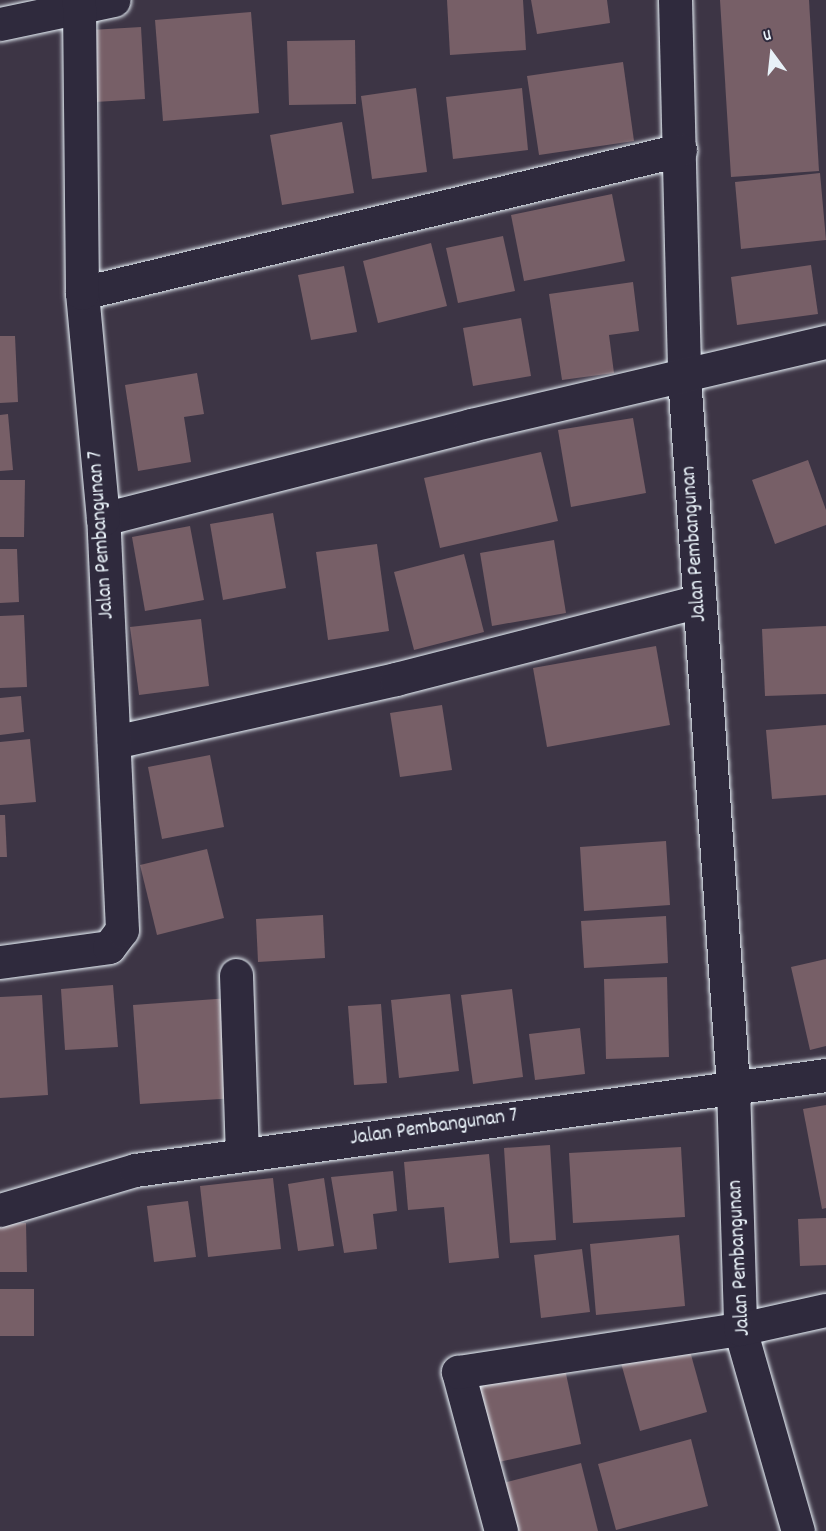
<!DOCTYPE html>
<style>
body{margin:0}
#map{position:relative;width:826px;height:1531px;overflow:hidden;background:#3d3545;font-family:Dekko,sans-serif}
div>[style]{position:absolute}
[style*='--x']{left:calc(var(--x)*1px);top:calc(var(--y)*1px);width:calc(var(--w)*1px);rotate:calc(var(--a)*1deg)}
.building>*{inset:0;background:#775f67}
.roads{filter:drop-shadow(0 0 2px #e8f1f8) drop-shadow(0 0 2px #e8f1f8)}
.street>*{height:33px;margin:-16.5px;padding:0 16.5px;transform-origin:16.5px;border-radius:16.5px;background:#2f2a3d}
span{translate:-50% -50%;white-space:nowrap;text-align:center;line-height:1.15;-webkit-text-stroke:4.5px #2f2a3d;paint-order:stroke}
.street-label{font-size:21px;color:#e8f1f8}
.north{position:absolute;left:742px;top:24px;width:60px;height:60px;-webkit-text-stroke:4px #2f2a3d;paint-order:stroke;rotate:345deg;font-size:16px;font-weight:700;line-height:24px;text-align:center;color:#e8f1f8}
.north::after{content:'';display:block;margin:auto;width:21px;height:27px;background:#e8f1f8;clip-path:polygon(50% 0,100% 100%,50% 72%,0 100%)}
</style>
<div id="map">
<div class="building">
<div style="clip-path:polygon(447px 0,523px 0,526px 50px,450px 55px)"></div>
<div style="clip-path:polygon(531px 0,607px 0,610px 23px,537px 34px)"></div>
<div style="clip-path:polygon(720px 0,809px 0,819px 171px,731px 177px)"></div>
<div style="clip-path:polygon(251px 12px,259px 113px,163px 121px,155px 20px)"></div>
<div style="clip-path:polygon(141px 27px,145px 99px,95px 102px,91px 30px)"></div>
<div style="clip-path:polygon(355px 40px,356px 104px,289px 105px,287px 41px)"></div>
<div style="clip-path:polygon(623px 62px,634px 141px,539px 155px,527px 76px)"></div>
<div style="clip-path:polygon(416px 88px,427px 172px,372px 179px,361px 96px)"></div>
<div style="clip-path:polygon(522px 88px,528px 150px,453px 159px,446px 97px)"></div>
<div style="clip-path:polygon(342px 122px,354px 193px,282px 205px,270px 135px)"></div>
<div style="clip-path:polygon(820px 173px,826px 240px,741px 249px,735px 182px)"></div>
<div style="clip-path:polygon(612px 194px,625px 261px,524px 281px,511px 215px)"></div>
<div style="clip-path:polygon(503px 236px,515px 291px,458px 303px,446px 248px)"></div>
<div style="clip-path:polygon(431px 243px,447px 306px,378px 323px,363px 261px)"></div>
<div style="clip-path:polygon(811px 265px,818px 314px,737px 325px,731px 277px)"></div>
<div style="clip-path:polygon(344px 266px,357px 332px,311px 340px,298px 275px)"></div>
<div style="clip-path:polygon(633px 282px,639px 331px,609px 335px,614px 373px,562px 380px,549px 294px)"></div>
<div style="clip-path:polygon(521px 318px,531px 376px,473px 386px,463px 328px)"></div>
<div style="clip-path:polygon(0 336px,15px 336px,18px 402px,0 403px)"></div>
<div style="clip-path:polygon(197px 373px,204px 414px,184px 417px,191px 462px,138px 471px,125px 385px)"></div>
<div style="clip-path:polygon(8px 414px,13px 470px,0 471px,0 415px)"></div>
<div style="clip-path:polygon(633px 418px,646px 493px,571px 507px,558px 430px)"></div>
<div style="clip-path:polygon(541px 452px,558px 521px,440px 548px,424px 478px)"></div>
<div style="clip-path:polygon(808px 460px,826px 510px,826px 525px,775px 544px,752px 480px)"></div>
<div style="clip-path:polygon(0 480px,25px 480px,24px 537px,0 537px)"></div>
<div style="clip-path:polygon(273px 513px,286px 588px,223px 600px,210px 524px)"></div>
<div style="clip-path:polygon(190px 526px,204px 600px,145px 611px,132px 537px)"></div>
<div style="clip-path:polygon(554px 540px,566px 613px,492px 626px,480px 553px)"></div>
<div style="clip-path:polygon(377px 544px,389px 631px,328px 640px,316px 552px)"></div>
<div style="clip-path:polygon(0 549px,17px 549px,19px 602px,0 603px)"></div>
<div style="clip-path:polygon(464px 554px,484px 632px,414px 650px,394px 572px)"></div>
<div style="clip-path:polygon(24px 615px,27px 687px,0 688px,0 616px)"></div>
<div style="clip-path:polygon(201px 619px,209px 686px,139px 695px,130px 627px)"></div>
<div style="clip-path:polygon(826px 626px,826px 694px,765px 696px,762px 629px)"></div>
<div style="clip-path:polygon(656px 646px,670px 725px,547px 747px,533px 668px)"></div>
<div style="clip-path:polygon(21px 696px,24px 732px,0 735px,0 698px)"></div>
<div style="clip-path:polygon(442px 705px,452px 770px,400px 777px,390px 713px)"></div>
<div style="clip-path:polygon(826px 725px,826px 795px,772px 799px,766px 730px)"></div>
<div style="clip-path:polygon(30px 739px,36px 802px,0 805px,0 742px)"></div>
<div style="clip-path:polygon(210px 755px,224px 827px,162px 839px,148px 767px)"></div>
<div style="clip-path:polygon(0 815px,5px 815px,7px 857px,0 857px)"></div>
<div style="clip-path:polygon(666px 841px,670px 905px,584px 911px,580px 847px)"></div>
<div style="clip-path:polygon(207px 849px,224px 918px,157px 935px,140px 865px)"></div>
<div style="clip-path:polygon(323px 915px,325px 958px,258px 962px,256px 919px)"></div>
<div style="clip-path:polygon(666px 916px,668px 963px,584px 968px,581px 921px)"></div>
<div style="clip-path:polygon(826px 959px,826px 1046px,810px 1050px,791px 967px)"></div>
<div style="clip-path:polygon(667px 977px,669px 1057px,606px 1059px,604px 979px)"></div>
<div style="clip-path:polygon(113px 985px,118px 1047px,65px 1050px,61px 989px)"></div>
<div style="clip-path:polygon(512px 989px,523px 1077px,473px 1084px,461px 995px)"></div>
<div style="clip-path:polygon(450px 994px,459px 1071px,399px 1078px,391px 1000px)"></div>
<div style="clip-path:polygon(42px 995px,48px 1095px,0 1098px,0 997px)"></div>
<div style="clip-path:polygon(230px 998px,237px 1098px,140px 1104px,133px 1005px)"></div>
<div style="clip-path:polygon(381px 1004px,387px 1083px,354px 1085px,348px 1006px)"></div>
<div style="clip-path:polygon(580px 1028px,585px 1074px,535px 1080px,529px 1034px)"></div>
<div style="clip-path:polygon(826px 1105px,826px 1208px,822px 1209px,803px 1109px)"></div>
<div style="clip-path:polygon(550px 1145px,556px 1240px,510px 1243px,504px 1148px)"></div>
<div style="clip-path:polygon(681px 1147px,685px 1217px,573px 1223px,569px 1153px)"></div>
<div style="clip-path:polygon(489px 1154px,499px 1258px,449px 1263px,444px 1207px,408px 1210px,404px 1162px)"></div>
<div style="clip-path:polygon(393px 1171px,397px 1211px,373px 1214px,377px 1249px,344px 1253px,331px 1177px)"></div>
<div style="clip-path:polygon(273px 1178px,281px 1249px,208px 1257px,200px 1186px)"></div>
<div style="clip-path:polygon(324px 1178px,334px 1246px,298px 1251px,288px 1184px)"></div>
<div style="clip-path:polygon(188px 1201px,196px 1257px,154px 1262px,147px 1206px)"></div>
<div style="clip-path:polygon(826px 1218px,826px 1265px,800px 1266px,798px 1219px)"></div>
<div style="clip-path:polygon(26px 1223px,27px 1272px,0 1272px,0 1224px)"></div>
<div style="clip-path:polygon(679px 1235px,685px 1306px,596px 1315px,590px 1244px)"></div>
<div style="clip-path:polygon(582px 1249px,590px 1312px,541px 1318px,534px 1255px)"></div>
<div style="clip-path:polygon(0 1289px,34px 1289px,34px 1336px,0 1336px)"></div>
<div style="clip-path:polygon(688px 1344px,707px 1412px,640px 1431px,621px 1363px)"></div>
<div style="clip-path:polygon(565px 1369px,581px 1444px,490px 1464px,474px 1387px)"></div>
<div style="clip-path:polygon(691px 1439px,708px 1506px,616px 1530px,598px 1464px)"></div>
<div style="clip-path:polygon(581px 1463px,598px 1531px,503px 1531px,491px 1486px)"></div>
</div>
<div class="roads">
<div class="street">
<div style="--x:675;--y:0;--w:376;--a:88.6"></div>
<div style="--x:684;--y:376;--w:712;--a:86.05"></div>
<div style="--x:733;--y:1086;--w:243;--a:88.3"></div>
<div style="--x:740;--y:1329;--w:210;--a:74"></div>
<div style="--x:0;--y:24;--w:116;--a:-11.9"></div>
<div style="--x:82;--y:293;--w:615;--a:-13.45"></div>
<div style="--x:103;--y:519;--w:380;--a:-14.3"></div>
<div style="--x:471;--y:425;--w:365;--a:-13.2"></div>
<div style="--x:114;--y:742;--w:289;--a:-12.6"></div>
<div style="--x:396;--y:679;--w:313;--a:-14.4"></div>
<div style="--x:0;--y:962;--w:110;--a:-7.8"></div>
<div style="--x:109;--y:947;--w:21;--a:-53"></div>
<div style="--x:122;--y:930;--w:411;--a:-92.6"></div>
<div style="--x:103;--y:519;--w:227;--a:-95.3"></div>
<div style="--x:82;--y:293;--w:293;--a:-90.6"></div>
<div style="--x:236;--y:975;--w:180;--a:88.1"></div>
<div style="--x:0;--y:1210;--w:141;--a:-16.5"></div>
<div style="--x:135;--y:1170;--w:697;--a:-7.83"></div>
<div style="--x:501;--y:1531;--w:165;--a:-105.1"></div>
<div style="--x:458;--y:1372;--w:285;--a:-8.7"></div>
<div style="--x:740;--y:1329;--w:88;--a:-12.5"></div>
</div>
</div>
<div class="street-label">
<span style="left:102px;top:535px;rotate:-94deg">Jalan Pembangunan 7</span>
<span style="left:695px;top:544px;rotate:-94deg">Jalan Pembangunan</span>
<span style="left:434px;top:1128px;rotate:-8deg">Jalan Pembangunan 7</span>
<span style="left:740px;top:1258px;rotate:-93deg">Jalan Pembangunan</span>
</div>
<div class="north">U</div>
</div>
